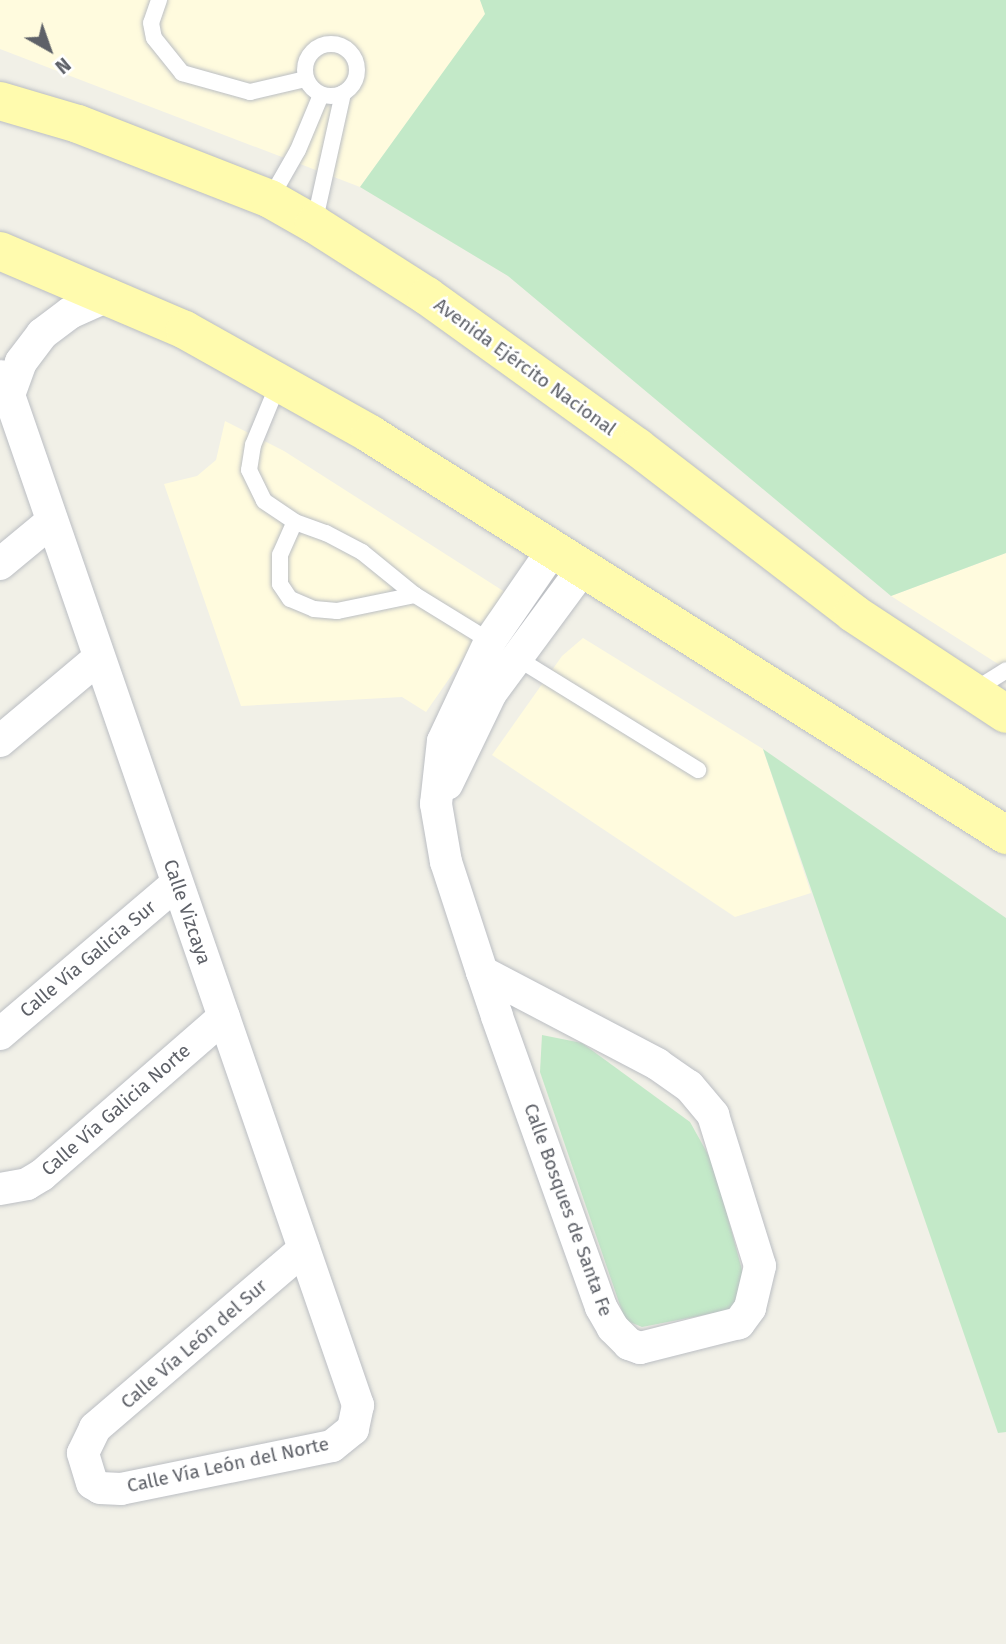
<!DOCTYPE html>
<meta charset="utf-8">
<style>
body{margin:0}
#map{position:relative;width:1006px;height:1644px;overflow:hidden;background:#f1f0e7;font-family:"Fira Sans",sans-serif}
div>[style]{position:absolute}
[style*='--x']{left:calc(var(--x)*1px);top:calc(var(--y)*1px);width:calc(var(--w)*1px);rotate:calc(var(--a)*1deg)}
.commercial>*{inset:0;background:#fffbde}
.green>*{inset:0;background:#c3e9c8}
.roads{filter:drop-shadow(0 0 2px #bbbec3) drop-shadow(0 0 2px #bbbec3)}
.service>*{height:16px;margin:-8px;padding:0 8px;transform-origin:8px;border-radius:8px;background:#fff}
.service>.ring{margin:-8px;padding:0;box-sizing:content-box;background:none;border:16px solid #fff;border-radius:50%}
.minor>*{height:32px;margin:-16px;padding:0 16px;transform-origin:16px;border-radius:16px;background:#fff}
.primary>*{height:38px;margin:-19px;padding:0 19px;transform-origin:19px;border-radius:19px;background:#fffbae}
span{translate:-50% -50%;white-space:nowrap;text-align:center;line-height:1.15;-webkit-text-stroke:5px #fff;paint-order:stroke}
.street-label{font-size:19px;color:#5e6168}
.north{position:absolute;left:14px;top:14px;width:70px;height:70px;-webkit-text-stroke:5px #fff;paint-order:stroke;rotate:140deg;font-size:19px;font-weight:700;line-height:28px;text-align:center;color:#5e6168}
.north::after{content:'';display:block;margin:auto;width:24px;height:32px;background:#5e6168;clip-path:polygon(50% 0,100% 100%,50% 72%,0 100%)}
</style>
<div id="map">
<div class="commercial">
<div style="clip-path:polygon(0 0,480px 0,486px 14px,360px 187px,0 49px)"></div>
<div style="clip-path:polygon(225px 421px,284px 451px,508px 594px,426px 712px,402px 697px,241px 706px,164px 484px,197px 476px,216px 460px)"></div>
<div style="clip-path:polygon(1006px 553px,1006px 669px,891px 596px)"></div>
<div style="clip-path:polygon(583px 638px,763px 749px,811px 893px,735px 917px,492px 755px,562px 656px)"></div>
</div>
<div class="green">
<div style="clip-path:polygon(480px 0,1006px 0,1006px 553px,891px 596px,508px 276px,360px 187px,485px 14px)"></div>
<div style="clip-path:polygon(763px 749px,1006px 918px,1006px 1432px,998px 1433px)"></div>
<div style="clip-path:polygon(542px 1035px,582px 1043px,690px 1122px,714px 1165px,746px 1285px,735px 1309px,642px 1327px,625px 1320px,540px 1072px)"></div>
</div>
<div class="roads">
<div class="service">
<div style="--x:159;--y:0;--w:24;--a:109"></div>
<div style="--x:151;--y:23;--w:15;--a:79"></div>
<div style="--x:154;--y:38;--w:45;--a:51.3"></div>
<div style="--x:182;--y:73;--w:71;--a:15.6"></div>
<div style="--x:250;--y:92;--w:57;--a:-13.1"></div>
<div class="ring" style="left:305px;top:44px;width:36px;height:36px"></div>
<div style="--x:270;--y:199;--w:56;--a:-60.3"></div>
<div style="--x:298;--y:150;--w:60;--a:-67.3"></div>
<div style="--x:314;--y:224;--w:134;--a:-77.5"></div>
<div style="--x:279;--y:382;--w:68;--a:112.4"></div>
<div style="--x:253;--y:445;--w:25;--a:99"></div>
<div style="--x:249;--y:470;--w:34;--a:64"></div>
<div style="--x:264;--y:501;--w:37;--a:34"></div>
<div style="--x:415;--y:595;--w:80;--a:168.4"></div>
<div style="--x:337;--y:611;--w:23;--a:-175"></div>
<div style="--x:314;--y:609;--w:26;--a:-157"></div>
<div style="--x:290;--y:599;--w:18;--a:-124"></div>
<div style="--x:280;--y:584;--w:29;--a:-90"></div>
<div style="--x:280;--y:555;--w:36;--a:-66"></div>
<div style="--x:295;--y:522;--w:33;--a:20"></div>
<div style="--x:326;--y:533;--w:41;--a:27.8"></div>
<div style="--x:362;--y:552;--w:68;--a:39.1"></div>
<div style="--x:415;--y:595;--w:92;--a:31.6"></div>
<div style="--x:512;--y:655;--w:219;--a:31.7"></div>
<div style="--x:973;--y:691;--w:39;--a:-32"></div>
</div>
<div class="minor">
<div style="--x:0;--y:376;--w:21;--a:65"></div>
<div style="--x:9;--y:395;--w:1069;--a:70.94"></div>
<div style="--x:358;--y:1405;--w:25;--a:102"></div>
<div style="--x:353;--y:1429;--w:27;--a:141"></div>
<div style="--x:332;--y:1446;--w:215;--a:168.5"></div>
<div style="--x:121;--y:1489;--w:21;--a:-177"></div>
<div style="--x:100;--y:1488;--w:9;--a:-148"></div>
<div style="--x:92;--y:1483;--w:31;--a:-107"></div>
<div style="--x:83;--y:1453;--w:28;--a:-64"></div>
<div style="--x:95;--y:1428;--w:275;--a:-40.6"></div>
<div style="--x:9;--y:395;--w:35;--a:-70"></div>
<div style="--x:21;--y:362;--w:35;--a:-53"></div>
<div style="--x:42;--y:334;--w:35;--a:-37"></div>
<div style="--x:70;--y:313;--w:44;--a:-24.2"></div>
<div style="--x:0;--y:564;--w:67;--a:-39.6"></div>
<div style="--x:0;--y:741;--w:129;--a:-40"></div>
<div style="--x:447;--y:784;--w:101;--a:-64.2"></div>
<div style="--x:491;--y:693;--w:157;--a:-53.6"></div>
<div style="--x:482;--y:972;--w:198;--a:27.7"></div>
<div style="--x:657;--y:1064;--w:39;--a:35"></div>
<div style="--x:689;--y:1086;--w:38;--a:50"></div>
<div style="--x:713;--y:1115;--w:158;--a:72.7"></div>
<div style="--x:760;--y:1266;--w:43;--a:103.4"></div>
<div style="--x:750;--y:1308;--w:19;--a:126"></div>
<div style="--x:739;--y:1323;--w:102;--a:165.8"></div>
<div style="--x:640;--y:1348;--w:12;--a:-160"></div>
<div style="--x:629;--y:1344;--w:23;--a:-135"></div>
<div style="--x:613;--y:1328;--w:24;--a:-120"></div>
<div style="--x:601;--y:1307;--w:309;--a:-109.7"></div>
<div style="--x:497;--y:1016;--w:46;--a:-108.8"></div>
<div style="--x:482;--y:972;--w:116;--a:-108.1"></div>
<div style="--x:446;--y:862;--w:59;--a:-99.8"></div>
<div style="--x:436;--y:804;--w:63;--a:-83.7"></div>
<div style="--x:443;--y:741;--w:110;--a:-64.8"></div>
<div style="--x:490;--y:641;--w:113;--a:-55.5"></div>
<div style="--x:0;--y:1034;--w:231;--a:-40.4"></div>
<div style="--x:0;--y:1189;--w:27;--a:-10"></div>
<div style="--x:27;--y:1184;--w:17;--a:-31"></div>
<div style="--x:42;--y:1175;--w:241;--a:-41"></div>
</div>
<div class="primary">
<div style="--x:0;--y:101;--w:81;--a:16.4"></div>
<div style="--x:78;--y:124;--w:206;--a:21.3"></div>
<div style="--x:270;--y:199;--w:51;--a:29.6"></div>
<div style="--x:314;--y:224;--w:134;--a:32.5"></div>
<div style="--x:427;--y:296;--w:259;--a:35.7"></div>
<div style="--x:637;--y:447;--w:272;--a:37.5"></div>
<div style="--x:853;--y:613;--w:183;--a:33.4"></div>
<div style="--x:0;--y:251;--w:201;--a:23.1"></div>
<div style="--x:185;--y:330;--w:212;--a:29.3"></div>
<div style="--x:370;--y:434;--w:752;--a:32.23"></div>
</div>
</div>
<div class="street-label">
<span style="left:525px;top:367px;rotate:36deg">Avenida Ejército Nacional</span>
<span style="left:187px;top:912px;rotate:71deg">Calle Vizcaya</span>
<span style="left:88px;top:959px;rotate:-40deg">Calle Vía Galicia Sur</span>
<span style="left:116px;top:1110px;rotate:-41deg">Calle Vía Galicia Norte</span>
<span style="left:568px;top:1210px;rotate:70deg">Calle Bosques de Santa Fe</span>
<span style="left:194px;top:1344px;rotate:-41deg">Calle Vía León del Sur</span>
<span style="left:228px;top:1465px;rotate:-12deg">Calle Vía León del Norte</span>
</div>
<div class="north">N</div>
</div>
